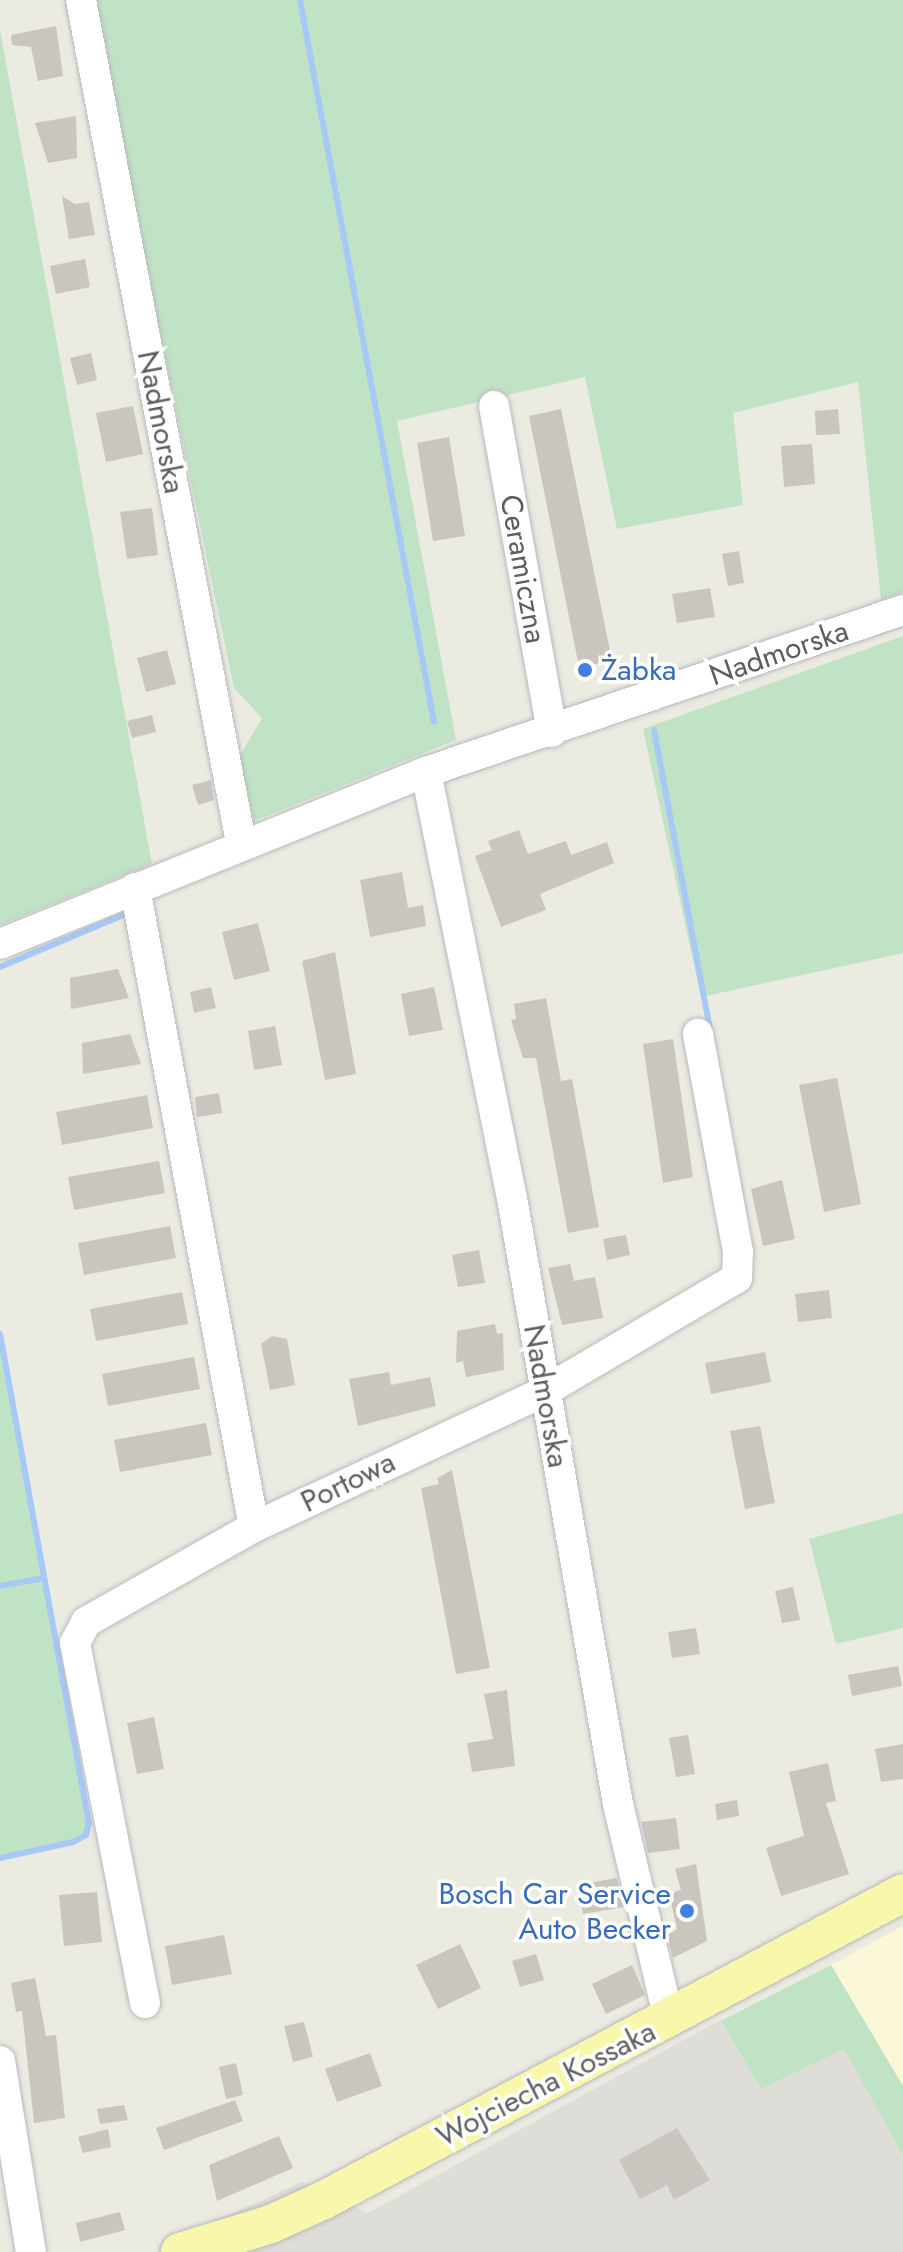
<!DOCTYPE html>
<meta charset="utf-8">
<style>
body{margin:0}
#map{position:relative;width:903px;height:2252px;overflow:hidden;background:#ecebe2;font-family:Jost,sans-serif}
div>[style]{position:absolute}
[style*='--x']{left:calc(var(--x)*1px);top:calc(var(--y)*1px);width:calc(var(--w)*1px);rotate:calc(var(--a)*1deg)}
.commercial>*{inset:0;background:#fbf8d9}
.industrial>*{inset:0;background:#deddd7}
.green>*{inset:0;background:#c0e2c5}
.stream>*{height:6px;margin:-3px;padding:0 3px;transform-origin:3px;border-radius:3px;background:#a6c9f8}
.building>*{inset:0;background:#c8c6bf}
.roads{filter:drop-shadow(0 0 2px #b8b9be) drop-shadow(0 0 2px #b8b9be)}
.minor>*{height:30px;margin:-15px;padding:0 15px;transform-origin:15px;border-radius:15px;background:#fff}
.major>*{height:38px;margin:-19px;padding:0 19px;transform-origin:19px;border-radius:19px;background:#f9f7ab}
.dots>*{width:22px;height:22px;translate:-50% -50%;box-sizing:border-box;border:4px solid #fff;border-radius:50%}
span{translate:-50% -50%;white-space:nowrap;text-align:center;line-height:1.15;-webkit-text-stroke:7px #fff;paint-order:stroke}
.street-label{font-size:30px;color:#5b5d62}
.shop-label{font-size:30px;color:#366cbe}
.left{translate:0 -50%;text-align:left}
.right{translate:-100% -50%;text-align:right}
</style>
<div id="map">
<div class="commercial">
<div style="clip-path:polygon(903px 1926px,903px 2086px,831px 1965px)"></div>
</div>
<div class="industrial">
<div style="clip-path:polygon(720px 2020px,761px 2089px,844px 2049px,903px 2156px,903px 2252px,159px 2252px,158px 2247px,302px 2182px,368px 2213px)"></div>
</div>
<div class="green">
<div style="clip-path:polygon(91px 0,903px 0,903px 592px,881px 600px,858px 382px,733px 413px,743px 505px,617px 529px,585px 377px,397px 421px,456px 740px,254px 821px,239px 757px,262px 718px,234px 688px)"></div>
<div style="clip-path:polygon(0 30px,152px 864px,0 925px)"></div>
<div style="clip-path:polygon(903px 636px,903px 953px,701px 997px,643px 729px)"></div>
<div style="clip-path:polygon(0 1334px,89px 1823px,86px 1835px,73px 1842px,0 1858px)"></div>
<div style="clip-path:polygon(903px 1513px,903px 1628px,836px 1644px,809px 1539px)"></div>
<div style="clip-path:polygon(831px 1965px,903px 2086px,903px 2156px,844px 2049px,761px 2089px,721px 2021px)"></div>
</div>
<div class="stream">
<div style="--x:300;--y:0;--w:734;--a:79.49"></div>
<div style="--x:654;--y:730;--w:304;--a:79.4"></div>
<div style="--x:0;--y:967;--w:141;--a:-22.9"></div>
<div style="--x:0;--y:1334;--w:497;--a:79.7"></div>
<div style="--x:89;--y:1823;--w:12;--a:104"></div>
<div style="--x:86;--y:1835;--w:15;--a:152"></div>
<div style="--x:73;--y:1842;--w:75;--a:167.6"></div>
<div style="--x:0;--y:1586;--w:44;--a:-10.5"></div>
</div>
<div class="building">
<div style="clip-path:polygon(56px 26px,63px 76px,38px 81px,31px 47px,12px 45px,11px 35px)"></div>
<div style="clip-path:polygon(76px 116px,77px 158px,48px 163px,35px 123px)"></div>
<div style="clip-path:polygon(62px 196px,75px 204px,89px 202px,95px 235px,69px 239px)"></div>
<div style="clip-path:polygon(85px 259px,90px 287px,56px 294px,50px 266px)"></div>
<div style="clip-path:polygon(91px 353px,97px 380px,77px 385px,70px 358px)"></div>
<div style="clip-path:polygon(133px 406px,143px 454px,106px 462px,96px 413px)"></div>
<div style="clip-path:polygon(561px 409px,612px 661px,579px 667px,529px 416px)"></div>
<div style="clip-path:polygon(838px 409px,840px 434px,816px 435px,815px 411px)"></div>
<div style="clip-path:polygon(449px 437px,465px 536px,433px 541px,417px 443px)"></div>
<div style="clip-path:polygon(812px 444px,815px 484px,784px 487px,781px 446px)"></div>
<div style="clip-path:polygon(152px 508px,158px 555px,127px 559px,120px 512px)"></div>
<div style="clip-path:polygon(739px 551px,744px 583px,728px 586px,722px 554px)"></div>
<div style="clip-path:polygon(710px 588px,715px 617px,677px 623px,672px 594px)"></div>
<div style="clip-path:polygon(167px 650px,176px 684px,146px 692px,137px 658px)"></div>
<div style="clip-path:polygon(152px 715px,156px 732px,132px 738px,127px 721px)"></div>
<div style="clip-path:polygon(211px 780px,214px 800px,198px 805px,192px 785px)"></div>
<div style="clip-path:polygon(519px 830px,528px 854px,566px 841px,571px 855px,607px 842px,614px 863px,540px 894px,546px 910px,501px 927px,475px 856px,492px 850px,488px 841px)"></div>
<div style="clip-path:polygon(402px 872px,408px 908px,423px 905px,426px 926px,370px 937px,360px 880px)"></div>
<div style="clip-path:polygon(258px 923px,270px 971px,234px 980px,222px 932px)"></div>
<div style="clip-path:polygon(335px 952px,356px 1074px,325px 1080px,302px 961px)"></div>
<div style="clip-path:polygon(118px 969px,129px 998px,71px 1009px,70px 978px)"></div>
<div style="clip-path:polygon(211px 987px,216px 1008px,194px 1013px,190px 992px)"></div>
<div style="clip-path:polygon(434px 987px,443px 1030px,409px 1036px,401px 994px)"></div>
<div style="clip-path:polygon(546px 998px,561px 1081px,572px 1079px,599px 1227px,568px 1233px,536px 1058px,523px 1058px,511px 1020px,516px 1019px,514px 1004px)"></div>
<div style="clip-path:polygon(275px 1026px,282px 1065px,254px 1070px,248px 1031px)"></div>
<div style="clip-path:polygon(130px 1034px,141px 1064px,83px 1074px,82px 1043px)"></div>
<div style="clip-path:polygon(673px 1039px,693px 1177px,663px 1183px,643px 1044px)"></div>
<div style="clip-path:polygon(837px 1078px,861px 1204px,824px 1212px,799px 1085px)"></div>
<div style="clip-path:polygon(219px 1093px,222px 1113px,197px 1117px,195px 1097px)"></div>
<div style="clip-path:polygon(147px 1095px,153px 1128px,62px 1145px,56px 1112px)"></div>
<div style="clip-path:polygon(159px 1161px,165px 1193px,74px 1210px,68px 1177px)"></div>
<div style="clip-path:polygon(782px 1180px,795px 1239px,763px 1246px,751px 1189px)"></div>
<div style="clip-path:polygon(170px 1226px,176px 1258px,84px 1275px,78px 1243px)"></div>
<div style="clip-path:polygon(626px 1235px,630px 1255px,607px 1260px,603px 1239px)"></div>
<div style="clip-path:polygon(479px 1250px,485px 1283px,458px 1287px,452px 1255px)"></div>
<div style="clip-path:polygon(570px 1264px,574px 1281px,595px 1277px,603px 1318px,562px 1325px,548px 1268px)"></div>
<div style="clip-path:polygon(829px 1290px,832px 1318px,798px 1322px,795px 1294px)"></div>
<div style="clip-path:polygon(182px 1292px,188px 1324px,96px 1341px,90px 1309px)"></div>
<div style="clip-path:polygon(495px 1324px,497px 1334px,503px 1333px,504px 1370px,466px 1377px,463px 1361px,456px 1363px,457px 1331px)"></div>
<div style="clip-path:polygon(272px 1336px,287px 1339px,295px 1385px,270px 1390px,261px 1344px)"></div>
<div style="clip-path:polygon(765px 1352px,771px 1382px,711px 1394px,705px 1363px)"></div>
<div style="clip-path:polygon(194px 1357px,200px 1389px,108px 1406px,102px 1374px)"></div>
<div style="clip-path:polygon(389px 1372px,391px 1385px,430px 1377px,436px 1406px,358px 1426px,349px 1379px)"></div>
<div style="clip-path:polygon(206px 1423px,212px 1455px,120px 1472px,114px 1440px)"></div>
<div style="clip-path:polygon(760px 1426px,775px 1503px,745px 1509px,730px 1431px)"></div>
<div style="clip-path:polygon(452px 1470px,490px 1668px,456px 1674px,421px 1488px,439px 1484px,437px 1478px)"></div>
<div style="clip-path:polygon(793px 1587px,800px 1620px,782px 1623px,775px 1591px)"></div>
<div style="clip-path:polygon(696px 1628px,700px 1654px,672px 1658px,668px 1632px)"></div>
<div style="clip-path:polygon(898px 1666px,902px 1686px,852px 1696px,848px 1675px)"></div>
<div style="clip-path:polygon(507px 1690px,515px 1766px,472px 1772px,467px 1743px,493px 1739px,484px 1694px)"></div>
<div style="clip-path:polygon(154px 1717px,164px 1769px,137px 1774px,127px 1723px)"></div>
<div style="clip-path:polygon(688px 1735px,695px 1774px,676px 1777px,669px 1738px)"></div>
<div style="clip-path:polygon(903px 1744px,903px 1779px,881px 1782px,875px 1749px)"></div>
<div style="clip-path:polygon(828px 1763px,836px 1801px,826px 1803px,849px 1874px,781px 1896px,766px 1848px,804px 1836px,789px 1772px)"></div>
<div style="clip-path:polygon(737px 1800px,739px 1816px,717px 1820px,715px 1804px)"></div>
<div style="clip-path:polygon(676px 1818px,680px 1849px,648px 1853px,641px 1822px)"></div>
<div style="clip-path:polygon(696px 1864px,707px 1941px,673px 1958px,667px 1935px,677px 1929px,669px 1893px,681px 1890px,675px 1869px)"></div>
<div style="clip-path:polygon(617px 1878px,624px 1907px,583px 1914px,578px 1885px)"></div>
<div style="clip-path:polygon(97px 1892px,102px 1942px,64px 1946px,59px 1895px)"></div>
<div style="clip-path:polygon(224px 1935px,232px 1974px,172px 1985px,165px 1946px)"></div>
<div style="clip-path:polygon(460px 1944px,481px 1988px,438px 2009px,416px 1965px)"></div>
<div style="clip-path:polygon(536px 1954px,544px 1980px,520px 1987px,512px 1961px)"></div>
<div style="clip-path:polygon(632px 1965px,645px 1995px,606px 2014px,592px 1984px)"></div>
<div style="clip-path:polygon(35px 1978px,46px 2036px,56px 2035px,65px 2118px,34px 2123px,22px 2011px,16px 2012px,11px 1983px)"></div>
<div style="clip-path:polygon(304px 2022px,313px 2057px,293px 2062px,284px 2026px)"></div>
<div style="clip-path:polygon(370px 2053px,382px 2086px,337px 2102px,325px 2069px)"></div>
<div style="clip-path:polygon(236px 2063px,243px 2095px,226px 2099px,219px 2067px)"></div>
<div style="clip-path:polygon(235px 2100px,243px 2121px,164px 2150px,156px 2128px)"></div>
<div style="clip-path:polygon(124px 2105px,128px 2120px,100px 2124px,97px 2109px)"></div>
<div style="clip-path:polygon(677px 2128px,710px 2180px,674px 2200px,667px 2185px,640px 2199px,619px 2160px)"></div>
<div style="clip-path:polygon(108px 2129px,111px 2147px,83px 2153px,78px 2137px)"></div>
<div style="clip-path:polygon(279px 2136px,293px 2168px,217px 2201px,209px 2165px)"></div>
<div style="clip-path:polygon(120px 2212px,125px 2230px,80px 2242px,76px 2223px)"></div>
</div>
<div class="roads">
<div class="minor">
<div style="--x:81;--y:0;--w:858;--a:79.25"></div>
<div style="--x:494;--y:406;--w:331;--a:79.9"></div>
<div style="--x:426;--y:772;--w:435;--a:78.6"></div>
<div style="--x:512;--y:1198;--w:615;--a:80.08"></div>
<div style="--x:618;--y:1804;--w:222;--a:76.7"></div>
<div style="--x:135;--y:888;--w:650;--a:79.45"></div>
<div style="--x:0;--y:944;--w:459;--a:-22"></div>
<div style="--x:426;--y:772;--w:504;--a:-18.76"></div>
<div style="--x:145;--y:2003;--w:367;--a:-101"></div>
<div style="--x:75;--y:1643;--w:24;--a:-62"></div>
<div style="--x:86;--y:1622;--w:193;--a:-29.5"></div>
<div style="--x:254;--y:1527;--w:321;--a:-25"></div>
<div style="--x:545;--y:1391;--w:223;--a:-30.5"></div>
<div style="--x:737;--y:1278;--w:26;--a:-88"></div>
<div style="--x:738;--y:1252;--w:222;--a:-100.4"></div>
<div style="--x:0;--y:2061;--w:193;--a:80.8"></div>
</div>
<div class="major">
<div style="--x:180;--y:2252;--w:95;--a:-17.1"></div>
<div style="--x:271;--y:2224;--w:58;--a:-24.4"></div>
<div style="--x:324;--y:2200;--w:655;--a:-27.93"></div>
</div>
</div>
<div class="dots">
<div style="left:585px;top:670px;background:#3f7fe0"></div>
<div style="left:687px;top:1911px;background:#3f7fe0"></div>
</div>
<div class="street-label">
<span style="left:161px;top:422px;rotate:79deg">Nadmorska</span>
<span style="left:523px;top:569px;rotate:80deg">Ceramiczna</span>
<span style="left:779px;top:653px;rotate:-19deg">Nadmorska</span>
<span style="left:546px;top:1396px;rotate:80deg">Nadmorska</span>
<span style="left:348px;top:1482px;rotate:-26deg">Portowa</span>
<span style="left:546px;top:2084px;rotate:-27deg">Wojciecha Kossaka</span>
</div>
<div class="shop-label">
<span class="left" style="left:601px;top:670px">Żabka</span>
<span class="right" style="left:671px;top:1911px">Bosch Car Service<br>Auto Becker</span>
</div>
</div>
